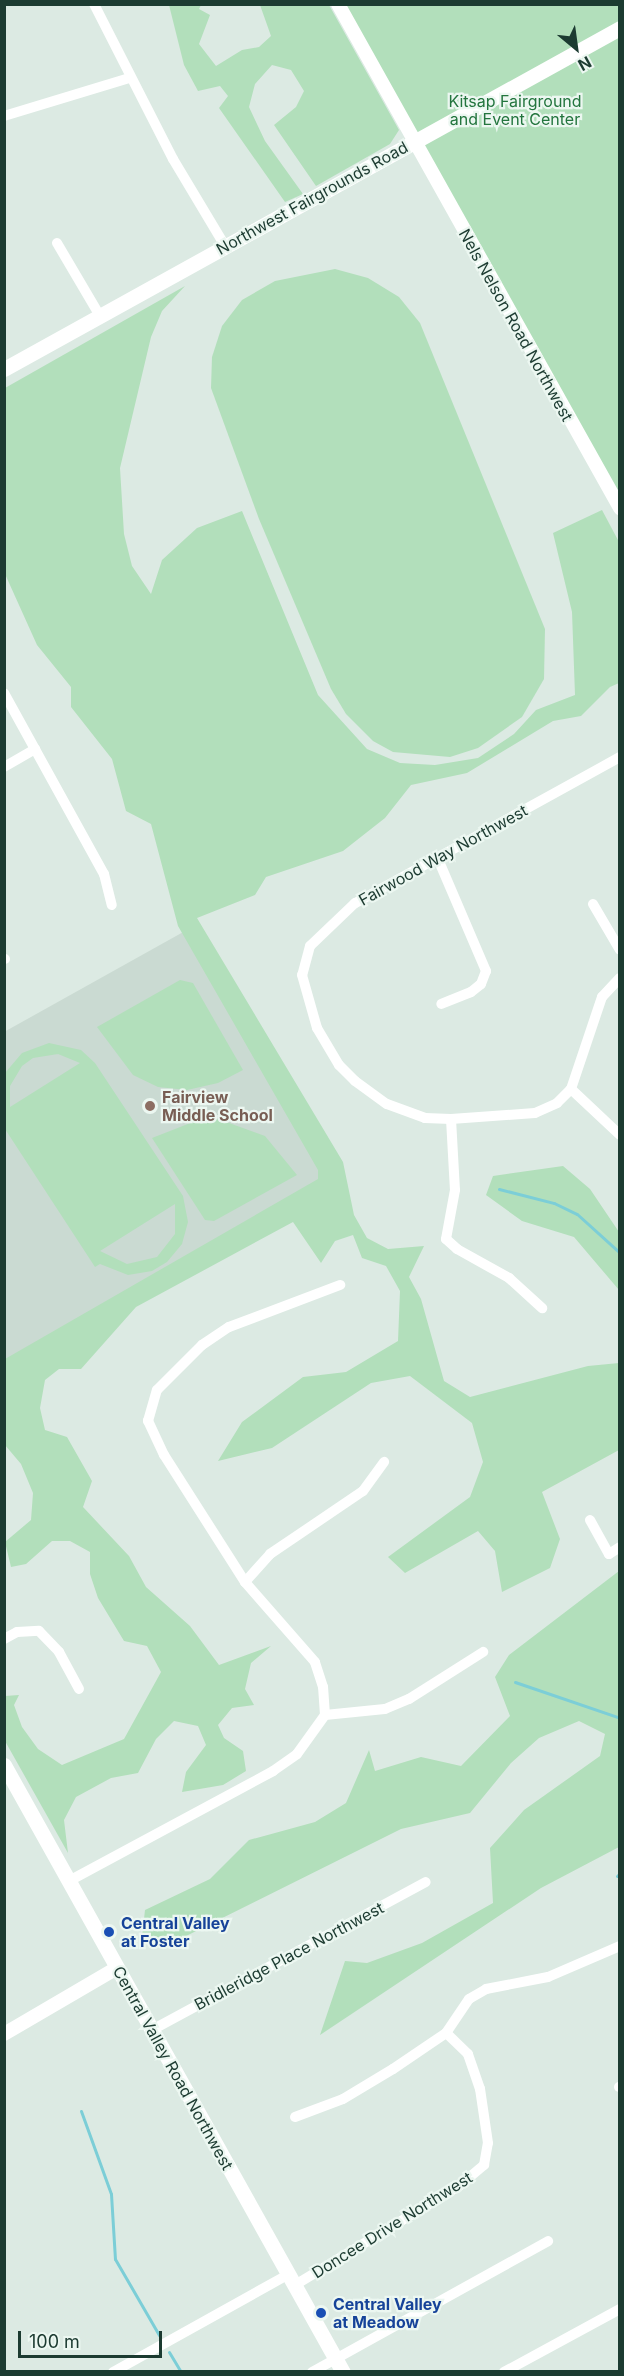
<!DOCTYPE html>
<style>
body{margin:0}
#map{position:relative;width:624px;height:2376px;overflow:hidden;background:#dceae3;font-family:Inter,sans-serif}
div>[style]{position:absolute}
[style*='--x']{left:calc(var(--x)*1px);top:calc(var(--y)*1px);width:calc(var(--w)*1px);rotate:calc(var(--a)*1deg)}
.built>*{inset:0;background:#cadad2}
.green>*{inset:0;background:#b2dfbb}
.stream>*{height:3px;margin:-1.5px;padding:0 1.5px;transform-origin:1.5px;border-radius:1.5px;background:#7cced7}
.minor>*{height:10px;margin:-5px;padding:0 5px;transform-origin:5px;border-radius:5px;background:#fff}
.tertiary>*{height:14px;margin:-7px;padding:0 7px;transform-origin:7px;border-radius:7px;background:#fff}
.secondary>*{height:15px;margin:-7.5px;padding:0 7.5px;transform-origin:7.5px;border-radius:7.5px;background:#fff}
.dots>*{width:16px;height:16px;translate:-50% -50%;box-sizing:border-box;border:3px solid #ecf7f1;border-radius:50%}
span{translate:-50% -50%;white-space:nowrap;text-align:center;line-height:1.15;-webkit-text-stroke:4.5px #ecf7f1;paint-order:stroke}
.park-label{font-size:16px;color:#23753e}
.street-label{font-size:16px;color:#1c3b31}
.education-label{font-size:16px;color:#785e54;font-weight:700}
.left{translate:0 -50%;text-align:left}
.transit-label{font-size:16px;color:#164399;font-weight:700}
.frame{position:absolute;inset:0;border:6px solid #1c3b31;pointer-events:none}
.north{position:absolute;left:546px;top:18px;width:60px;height:60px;-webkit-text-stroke:4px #ecf7f1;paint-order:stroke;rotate:151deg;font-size:16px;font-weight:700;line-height:24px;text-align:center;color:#1c3b31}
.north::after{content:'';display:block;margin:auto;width:21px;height:27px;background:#1c3b31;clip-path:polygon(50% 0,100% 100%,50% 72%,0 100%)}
.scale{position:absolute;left:18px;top:2331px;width:144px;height:27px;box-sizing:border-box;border:3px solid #1c3b31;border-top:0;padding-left:8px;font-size:18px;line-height:21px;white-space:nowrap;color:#1c3b31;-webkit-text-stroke:4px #ecf7f1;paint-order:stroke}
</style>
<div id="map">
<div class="built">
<div style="clip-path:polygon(194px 926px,336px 1180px,5px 1366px,4px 1032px)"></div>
</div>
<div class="green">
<div style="clip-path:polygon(169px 5px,201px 5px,199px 9px,210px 15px,199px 44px,216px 66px,242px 50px,259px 47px,271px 36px,260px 5px,329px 5px,399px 130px,390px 144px,316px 186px,274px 125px,296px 107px,304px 91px,291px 70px,272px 65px,255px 84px,249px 107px,265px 141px,303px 194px,285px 202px,219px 108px,228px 96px,220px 86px,198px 91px,184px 65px)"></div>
<div style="clip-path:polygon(338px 5px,619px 5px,619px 508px)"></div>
<div style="clip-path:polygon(335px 269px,368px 278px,399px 297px,420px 323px,545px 629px,544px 679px,522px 717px,478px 748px,450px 757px,393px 752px,373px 741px,346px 714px,331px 689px,259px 519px,211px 388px,212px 357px,222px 326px,242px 300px,275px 281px)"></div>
<div style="clip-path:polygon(185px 286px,162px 311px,151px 337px,120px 468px,124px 534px,132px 566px,151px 594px,162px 560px,197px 528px,242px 511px,318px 695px,367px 749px,400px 763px,435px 765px,478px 758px,514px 734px,536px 710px,575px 695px,572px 612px,553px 533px,602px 510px,619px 542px,619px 683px,610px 687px,581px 716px,553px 721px,467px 773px,411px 785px,385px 818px,343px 851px,266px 877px,255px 895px,197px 918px,343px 1162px,354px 1215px,367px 1238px,388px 1249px,424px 1246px,409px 1277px,421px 1299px,444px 1381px,470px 1397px,588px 1366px,619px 1363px,619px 1450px,542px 1492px,560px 1539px,550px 1568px,502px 1592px,495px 1551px,478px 1531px,405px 1573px,388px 1557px,470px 1497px,483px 1462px,472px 1423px,410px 1376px,371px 1383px,272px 1448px,218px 1461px,242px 1422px,303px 1377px,346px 1372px,398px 1341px,400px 1291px,386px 1266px,362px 1258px,353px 1235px,335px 1241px,321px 1263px,293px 1222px,136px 1307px,81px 1369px,59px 1369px,45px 1380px,40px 1408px,45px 1430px,67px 1437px,92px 1481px,83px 1507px,129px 1556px,146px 1587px,190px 1626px,219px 1665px,271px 1646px,251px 1663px,245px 1689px,254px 1705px,232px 1708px,218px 1725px,224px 1738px,243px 1751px,246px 1771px,223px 1785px,182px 1792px,186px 1772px,206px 1745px,198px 1726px,174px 1721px,156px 1739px,138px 1773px,111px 1778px,76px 1797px,64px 1820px,68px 1853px,5px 1741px,5px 1696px,19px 1695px,14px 1705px,22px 1727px,38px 1749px,62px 1765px,124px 1739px,161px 1672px,147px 1646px,124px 1641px,98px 1598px,90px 1574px,90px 1552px,70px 1541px,52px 1541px,26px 1564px,11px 1567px,5px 1542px,31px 1520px,33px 1493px,21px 1464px,5px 1445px,5px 1359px,318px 1179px,318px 1170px,178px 926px,151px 824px,126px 811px,112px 759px,71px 707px,71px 687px,37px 645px,5px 574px,5px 388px)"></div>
<div style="clip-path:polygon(180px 980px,193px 983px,243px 1070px,218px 1083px,187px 1090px,158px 1087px,133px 1075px,97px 1027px)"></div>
<div style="clip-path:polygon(evenodd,49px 1043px,81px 1050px,95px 1063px,183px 1196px,188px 1222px,182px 1244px,167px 1262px,152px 1271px,128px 1275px,100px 1264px,95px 1267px,5px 1129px,5px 1073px,22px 1053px,49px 1043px,58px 1054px,80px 1063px,10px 1107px,10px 1086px,22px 1066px,33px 1058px,58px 1054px,49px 1043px,175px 1204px,175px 1234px,157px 1257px,127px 1264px,100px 1251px,175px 1204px)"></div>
<div style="clip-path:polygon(218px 1119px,265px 1136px,297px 1175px,214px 1221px,205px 1220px,152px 1138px,193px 1122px)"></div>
<div style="clip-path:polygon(563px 1166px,590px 1189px,619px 1232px,619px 1290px,574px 1237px,522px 1221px,486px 1195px,493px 1176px)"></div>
<div style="clip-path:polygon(619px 1571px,619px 1847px,541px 1888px,320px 2035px,345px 1961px,367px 1963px,422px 1943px,493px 1903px,490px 1848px,524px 1810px,600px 1756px,605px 1734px,579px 1721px,539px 1738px,511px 1763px,470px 1813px,401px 1829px,164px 1947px,142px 1937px,145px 1910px,210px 1879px,249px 1840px,315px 1822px,346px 1803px,369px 1750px,375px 1771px,421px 1757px,461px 1766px,510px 1716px,495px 1677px,509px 1655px)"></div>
</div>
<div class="stream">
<div style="--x:499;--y:1189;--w:57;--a:14.3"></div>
<div style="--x:554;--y:1203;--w:25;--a:26"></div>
<div style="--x:577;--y:1214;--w:58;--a:42.2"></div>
<div style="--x:515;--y:1682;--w:111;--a:18.9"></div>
<div style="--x:617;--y:1876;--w:4;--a:-45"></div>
<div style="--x:81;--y:2111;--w:88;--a:70.1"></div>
<div style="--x:111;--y:2194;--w:65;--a:86.5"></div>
<div style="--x:115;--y:2259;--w:88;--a:59.9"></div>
<div style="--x:169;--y:2352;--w:23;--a:59"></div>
</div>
<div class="minor">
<div style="--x:94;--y:4;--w:174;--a:63"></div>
<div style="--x:173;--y:159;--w:101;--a:59.1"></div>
<div style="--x:4;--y:116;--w:131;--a:-16.9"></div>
<div style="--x:57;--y:243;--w:85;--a:59.5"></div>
<div style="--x:4;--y:693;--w:207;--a:61.1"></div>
<div style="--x:104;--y:874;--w:32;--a:76"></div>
<div style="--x:620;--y:757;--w:303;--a:151.1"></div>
<div style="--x:355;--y:903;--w:62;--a:136.3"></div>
<div style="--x:310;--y:946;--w:30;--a:105"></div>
<div style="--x:302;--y:975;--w:55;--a:74.2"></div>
<div style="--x:317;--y:1028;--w:43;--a:59.3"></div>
<div style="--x:339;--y:1065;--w:23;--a:45"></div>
<div style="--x:355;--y:1081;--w:39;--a:36"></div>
<div style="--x:387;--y:1104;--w:40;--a:20.2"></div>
<div style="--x:425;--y:1118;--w:26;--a:2"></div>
<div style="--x:451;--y:1119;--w:84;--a:-4.1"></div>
<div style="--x:535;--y:1113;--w:24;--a:-24"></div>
<div style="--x:557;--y:1103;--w:20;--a:-45"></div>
<div style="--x:571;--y:1089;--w:97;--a:-71.4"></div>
<div style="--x:602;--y:997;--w:26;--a:-47"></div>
<div style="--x:4;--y:767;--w:36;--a:-30"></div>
<div style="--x:438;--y:859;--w:122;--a:66.8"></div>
<div style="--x:486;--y:971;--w:14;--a:111"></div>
<div style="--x:481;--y:984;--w:13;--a:141"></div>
<div style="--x:471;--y:992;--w:32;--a:158"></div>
<div style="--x:593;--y:904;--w:53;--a:59.6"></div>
<div style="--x:4;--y:959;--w:1;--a:0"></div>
<div style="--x:571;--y:1089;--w:67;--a:43.2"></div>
<div style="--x:451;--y:1119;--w:71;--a:86.8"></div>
<div style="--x:455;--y:1190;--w:50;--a:100.4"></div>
<div style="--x:446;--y:1239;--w:15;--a:42"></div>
<div style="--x:457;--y:1249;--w:60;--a:29.1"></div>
<div style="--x:509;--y:1278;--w:45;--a:42.3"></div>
<div style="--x:590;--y:1520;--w:39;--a:61"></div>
<div style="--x:609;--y:1554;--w:13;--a:-32"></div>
<div style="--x:245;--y:1582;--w:38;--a:-48"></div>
<div style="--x:270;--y:1554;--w:112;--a:-34.1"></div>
<div style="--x:363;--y:1491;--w:36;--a:-54"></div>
<div style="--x:4;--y:1639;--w:15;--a:-28"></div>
<div style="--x:17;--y:1632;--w:22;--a:-3"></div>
<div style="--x:39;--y:1631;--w:29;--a:46"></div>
<div style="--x:59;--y:1652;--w:42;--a:61.6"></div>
<div style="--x:325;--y:1715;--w:60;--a:-5.7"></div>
<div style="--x:385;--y:1709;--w:26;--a:-23"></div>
<div style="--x:409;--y:1699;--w:88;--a:-32.4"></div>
<div style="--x:69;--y:1881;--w:232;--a:-28.3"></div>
<div style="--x:273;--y:1771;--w:29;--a:-35"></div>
<div style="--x:297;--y:1754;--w:48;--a:-54.3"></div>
<div style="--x:325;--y:1715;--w:28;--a:-94"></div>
<div style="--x:323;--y:1687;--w:26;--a:-108"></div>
<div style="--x:315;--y:1662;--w:106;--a:-131.2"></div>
<div style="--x:245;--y:1582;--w:151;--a:-122.5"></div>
<div style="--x:164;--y:1455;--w:38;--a:-115"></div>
<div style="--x:148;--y:1421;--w:32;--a:-74"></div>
<div style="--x:157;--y:1390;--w:64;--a:-45"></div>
<div style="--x:202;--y:1345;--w:32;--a:-34"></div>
<div style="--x:229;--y:1327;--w:119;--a:-20.7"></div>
<div style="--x:152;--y:2030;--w:311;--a:-28.4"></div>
<div style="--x:619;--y:2087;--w:1;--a:0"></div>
<div style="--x:295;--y:2117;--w:51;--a:-20.6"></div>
<div style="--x:343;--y:2099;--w:58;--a:-31"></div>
<div style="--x:393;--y:2069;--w:64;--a:-34.2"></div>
<div style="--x:446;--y:2033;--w:41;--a:-55.9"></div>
<div style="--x:469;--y:1999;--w:20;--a:-30"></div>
<div style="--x:486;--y:1989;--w:63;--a:-11"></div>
<div style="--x:548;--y:1977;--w:78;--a:-23.3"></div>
<div style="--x:295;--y:2285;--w:192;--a:-31.1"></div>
<div style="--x:459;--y:2186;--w:33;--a:-40"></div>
<div style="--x:484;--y:2165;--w:22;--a:-80"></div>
<div style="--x:488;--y:2143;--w:55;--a:-98.4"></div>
<div style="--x:480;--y:2089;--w:37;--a:-109"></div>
<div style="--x:468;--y:2054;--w:30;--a:-136"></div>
<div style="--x:113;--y:2372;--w:201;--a:-29.1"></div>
<div style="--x:312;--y:2372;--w:270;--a:-29"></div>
<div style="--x:504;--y:2372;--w:132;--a:-28.5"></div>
</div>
<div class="tertiary">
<div style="--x:338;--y:4;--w:578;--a:60.77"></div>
<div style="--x:4;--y:2034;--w:131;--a:-30.3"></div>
</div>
<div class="secondary">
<div style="--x:4;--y:369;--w:704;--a:-28.97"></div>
<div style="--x:4;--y:1765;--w:695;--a:60.82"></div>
</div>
<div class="dots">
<div style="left:150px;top:1106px;background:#8d6e63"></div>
<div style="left:109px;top:1932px;background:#1a4fb4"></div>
<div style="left:321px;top:2313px;background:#1a4fb4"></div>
</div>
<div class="park-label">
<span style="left:515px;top:110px">Kitsap Fairground<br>and Event Center</span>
</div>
<div class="street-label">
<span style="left:312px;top:198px;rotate:-29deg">Northwest Fairgrounds Road</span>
<span style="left:516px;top:325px;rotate:61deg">Nels Nelson Road Northwest</span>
<span style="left:443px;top:855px;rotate:-29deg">Fairwood Way Northwest</span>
<span style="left:289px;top:1956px;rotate:-28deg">Bridleridge Place Northwest</span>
<span style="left:173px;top:2068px;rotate:61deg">Central Valley Road Northwest</span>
<span style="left:392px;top:2225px;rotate:-32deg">Doncee Drive Northwest</span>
</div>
<div class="education-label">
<span class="left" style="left:162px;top:1106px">Fairview<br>Middle School</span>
</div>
<div class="transit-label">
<span class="left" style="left:121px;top:1932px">Central Valley<br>at Foster</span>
<span class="left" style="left:333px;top:2313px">Central Valley<br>at Meadow</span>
</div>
<div class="frame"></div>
<div class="north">N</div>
<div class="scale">100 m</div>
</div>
